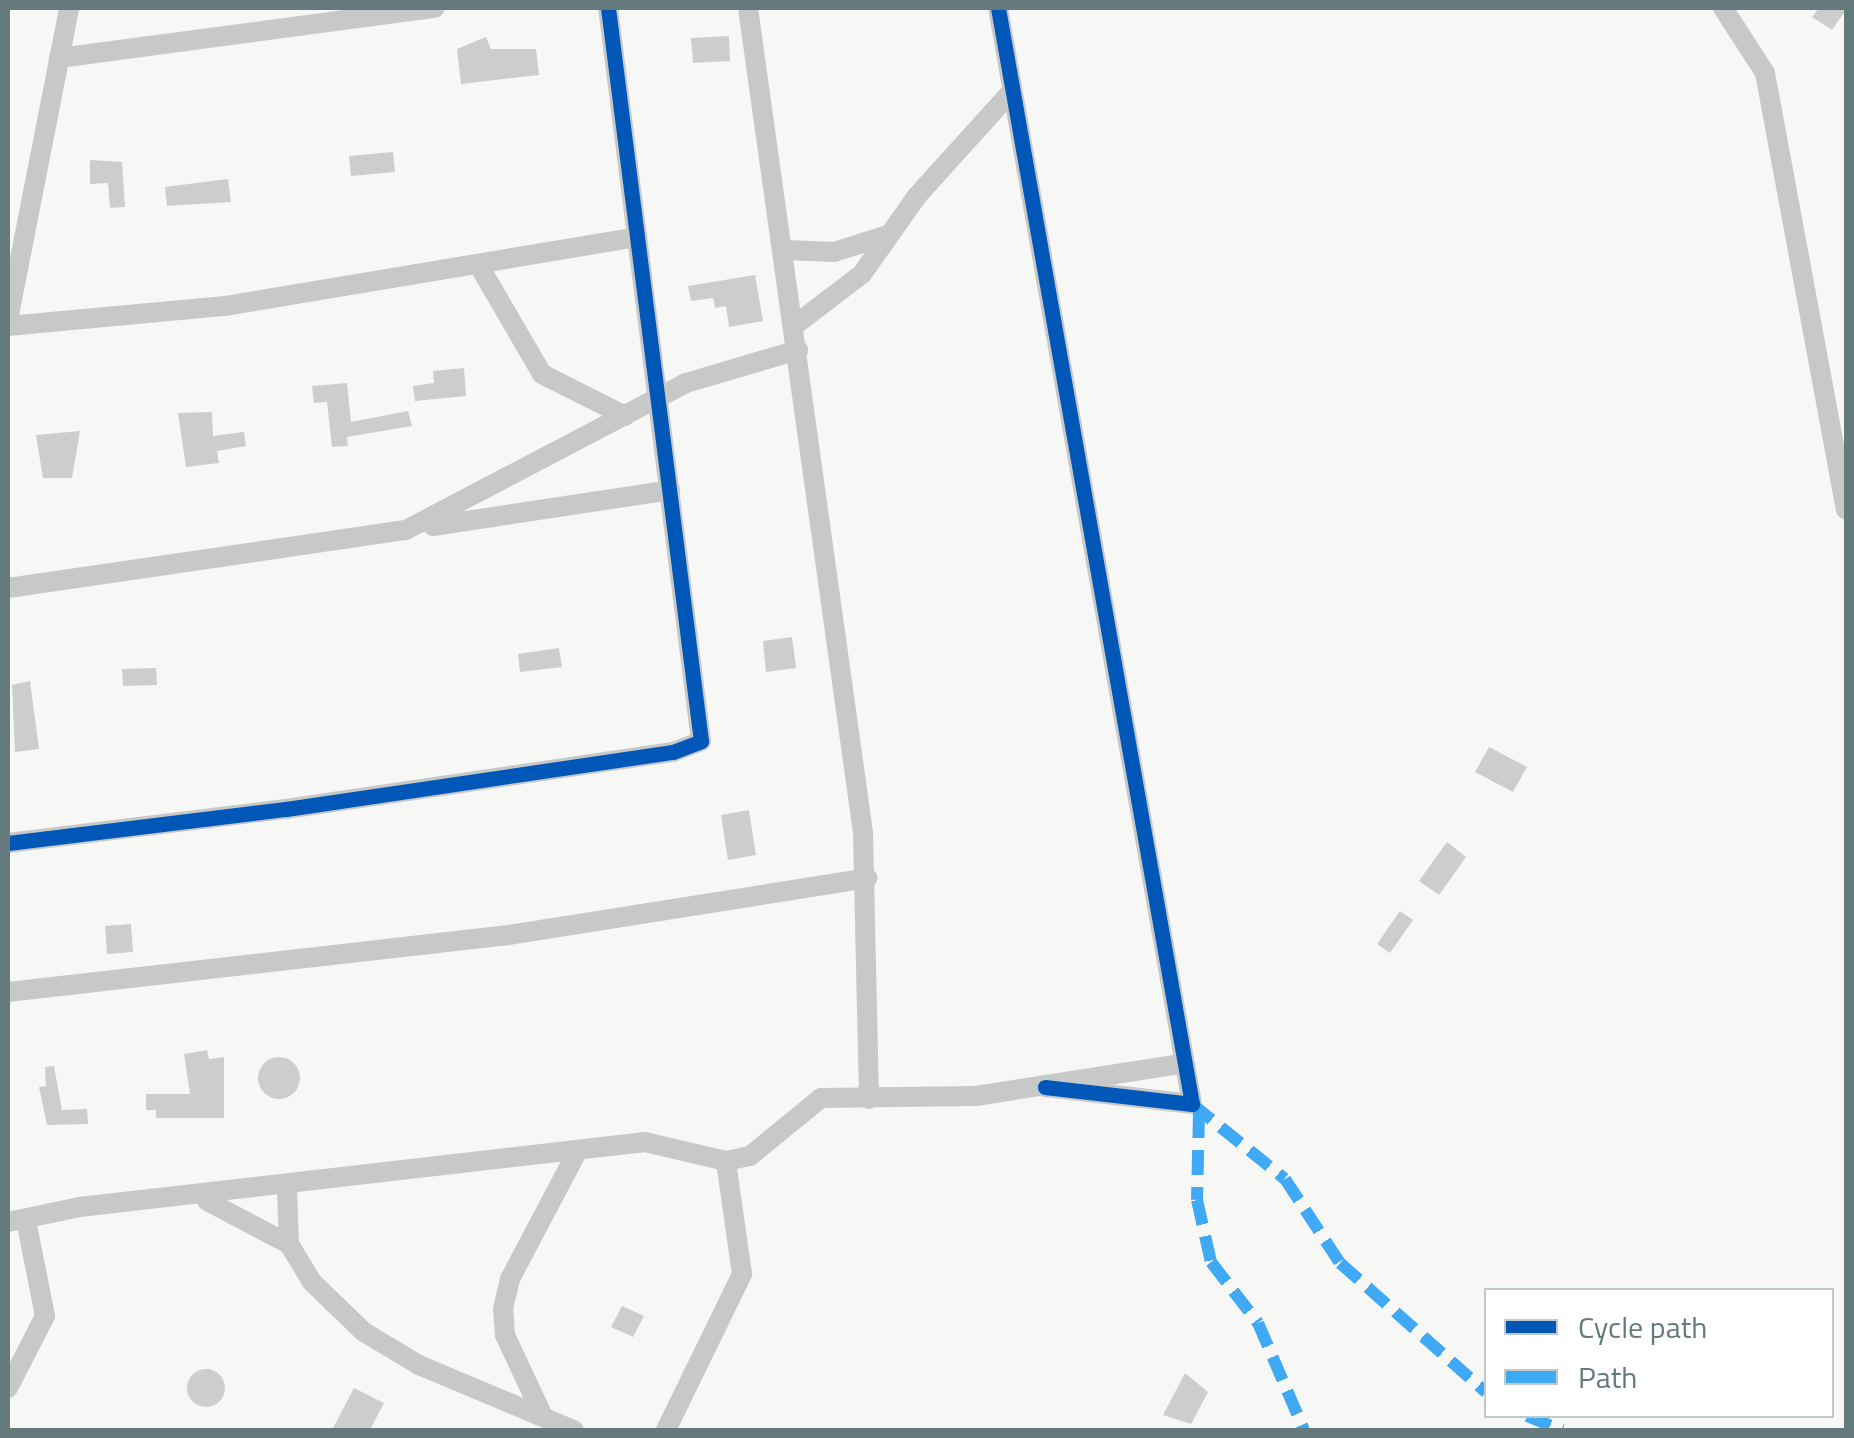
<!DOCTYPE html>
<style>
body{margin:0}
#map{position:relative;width:1854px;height:1438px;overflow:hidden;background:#f7f7f6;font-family:"Titillium Web",sans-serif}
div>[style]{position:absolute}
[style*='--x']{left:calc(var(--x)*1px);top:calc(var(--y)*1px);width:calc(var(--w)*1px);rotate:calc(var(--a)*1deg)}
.building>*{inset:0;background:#cccece}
.round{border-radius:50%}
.minor>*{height:20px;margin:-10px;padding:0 10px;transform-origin:10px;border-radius:10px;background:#c7c9c9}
.quiet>*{height:12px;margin-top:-6px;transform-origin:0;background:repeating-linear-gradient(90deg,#3fa9f5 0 25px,transparent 0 37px)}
.cycleway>*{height:15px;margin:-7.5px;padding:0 7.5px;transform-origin:7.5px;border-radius:7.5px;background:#0057b8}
span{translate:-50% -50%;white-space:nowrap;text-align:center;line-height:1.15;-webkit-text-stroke:10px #fff;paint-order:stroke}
.frame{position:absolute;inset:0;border:10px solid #657a7d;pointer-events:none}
.legend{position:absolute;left:1484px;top:1288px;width:350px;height:130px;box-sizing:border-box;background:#fff;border:2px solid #c1cacb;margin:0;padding:12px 18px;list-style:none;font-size:30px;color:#657a7d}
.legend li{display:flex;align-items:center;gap:20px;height:50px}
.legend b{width:50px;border:2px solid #c1cacb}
</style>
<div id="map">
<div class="building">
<div style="clip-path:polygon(1819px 8px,1846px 8px,1846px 10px,1832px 30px,1812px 17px)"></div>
<div style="clip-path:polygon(729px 36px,730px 61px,693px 63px,691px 38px)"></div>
<div style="clip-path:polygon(486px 37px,491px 49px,536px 49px,539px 75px,461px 84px,457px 49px)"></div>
<div style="clip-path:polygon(393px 152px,395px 172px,351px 176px,349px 156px)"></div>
<div style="clip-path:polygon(90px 160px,122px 162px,125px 207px,110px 208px,108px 183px,90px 184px)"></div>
<div style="clip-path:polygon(228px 179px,231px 202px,167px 206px,165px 187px)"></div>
<div style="clip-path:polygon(755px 275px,763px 321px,729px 327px,726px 306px,715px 308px,713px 298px,691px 301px,688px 286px)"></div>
<div style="clip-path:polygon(464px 368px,466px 396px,415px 401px,413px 386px,434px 383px,433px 371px)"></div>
<div style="clip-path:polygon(347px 383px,351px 422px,408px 411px,412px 426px,347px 437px,348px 446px,332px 447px,327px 402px,314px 403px,312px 386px)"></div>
<div style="clip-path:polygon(212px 412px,213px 436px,244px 432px,246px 446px,217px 451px,219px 463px,186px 467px,178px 413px)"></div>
<div style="clip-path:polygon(80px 431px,72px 478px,43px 478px,36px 435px)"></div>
<div style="clip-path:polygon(792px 637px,796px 668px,766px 672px,763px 641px)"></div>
<div style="clip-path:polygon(559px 648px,562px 667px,520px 672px,518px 654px)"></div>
<div style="clip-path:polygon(156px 668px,157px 685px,123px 686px,122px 669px)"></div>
<div style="clip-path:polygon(30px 681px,39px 749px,15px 752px,12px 685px)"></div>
<div style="clip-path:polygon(1489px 747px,1527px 767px,1513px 792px,1475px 772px)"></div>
<div style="clip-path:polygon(749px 810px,756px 855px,728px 860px,721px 815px)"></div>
<div style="clip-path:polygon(1447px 842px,1466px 857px,1439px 895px,1419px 881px)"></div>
<div style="clip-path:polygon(1400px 911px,1413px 920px,1390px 953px,1377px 944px)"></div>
<div style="clip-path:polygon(131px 924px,133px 952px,107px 954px,105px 926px)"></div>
<div style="clip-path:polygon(207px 1050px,209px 1059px,224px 1057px,224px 1118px,156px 1118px,156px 1110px,146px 1110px,146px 1094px,190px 1094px,184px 1054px)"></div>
<div class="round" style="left:258px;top:1057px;width:42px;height:42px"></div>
<div style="clip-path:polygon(54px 1066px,62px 1110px,87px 1109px,88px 1124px,47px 1125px,39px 1087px,46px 1086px,45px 1067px)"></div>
<div style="clip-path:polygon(622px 1306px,644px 1316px,633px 1337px,611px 1327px)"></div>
<div class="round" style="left:187px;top:1369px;width:38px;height:38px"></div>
<div style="clip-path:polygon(1185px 1373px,1208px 1392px,1191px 1424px,1163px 1415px)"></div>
<div style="clip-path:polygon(354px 1388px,384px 1403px,370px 1430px,332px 1430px)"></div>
</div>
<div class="minor">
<div style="--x:748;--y:8;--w:833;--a:82.06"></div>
<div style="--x:863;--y:833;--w:266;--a:88.7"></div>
<div style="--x:998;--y:8;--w:1113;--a:79.96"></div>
<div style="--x:1192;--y:1104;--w:148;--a:-173.4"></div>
<div style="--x:1723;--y:8;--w:77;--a:57.1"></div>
<div style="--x:1765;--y:73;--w:444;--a:79.5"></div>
<div style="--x:59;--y:58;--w:379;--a:-7.6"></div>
<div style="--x:786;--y:250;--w:48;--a:2.4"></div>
<div style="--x:834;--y:252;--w:53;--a:-17.4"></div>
<div style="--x:478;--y:264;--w:127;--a:59.8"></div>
<div style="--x:542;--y:374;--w:93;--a:26.8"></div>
<div style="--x:8;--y:320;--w:318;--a:-78.9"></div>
<div style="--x:795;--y:325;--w:84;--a:-37.3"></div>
<div style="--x:862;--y:274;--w:95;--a:-54.8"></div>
<div style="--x:917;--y:196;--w:139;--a:-47.9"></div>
<div style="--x:8;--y:326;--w:218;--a:-5.3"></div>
<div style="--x:225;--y:306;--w:418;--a:-9.5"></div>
<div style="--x:433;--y:526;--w:240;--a:-8.6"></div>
<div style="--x:8;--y:588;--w:402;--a:-8.3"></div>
<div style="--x:406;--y:530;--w:316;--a:-27.7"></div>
<div style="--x:686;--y:383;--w:117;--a:-16.4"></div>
<div style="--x:8;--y:843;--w:280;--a:-7"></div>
<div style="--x:286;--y:809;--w:391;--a:-8.4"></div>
<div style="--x:673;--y:752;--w:30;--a:-21"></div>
<div style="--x:701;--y:741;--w:739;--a:-97.23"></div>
<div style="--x:8;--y:992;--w:497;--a:-6.5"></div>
<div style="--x:502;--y:936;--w:370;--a:-9"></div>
<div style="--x:287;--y:1189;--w:55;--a:87.9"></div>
<div style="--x:289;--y:1244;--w:44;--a:58.8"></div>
<div style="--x:312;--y:1282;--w:72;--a:43.9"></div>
<div style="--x:364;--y:1332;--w:64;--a:31"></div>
<div style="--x:419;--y:1365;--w:168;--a:22.8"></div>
<div style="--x:207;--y:1201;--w:93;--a:27.7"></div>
<div style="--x:8;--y:1222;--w:74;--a:-11.8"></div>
<div style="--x:80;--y:1207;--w:569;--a:-6.56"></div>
<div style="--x:645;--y:1142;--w:83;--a:13.2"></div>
<div style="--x:726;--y:1161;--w:25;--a:-12"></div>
<div style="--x:750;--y:1156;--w:92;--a:-39.2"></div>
<div style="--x:821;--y:1098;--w:155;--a:-0.7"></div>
<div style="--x:976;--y:1096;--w:206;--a:-8.9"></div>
<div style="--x:8;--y:1388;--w:81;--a:-62.8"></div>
<div style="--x:45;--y:1316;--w:98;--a:-101.2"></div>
<div style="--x:541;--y:1412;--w:85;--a:-115.1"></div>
<div style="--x:505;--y:1335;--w:26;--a:-94"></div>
<div style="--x:503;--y:1309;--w:31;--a:-77"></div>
<div style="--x:510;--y:1279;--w:144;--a:-62.2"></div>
<div style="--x:666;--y:1430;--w:174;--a:-64"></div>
<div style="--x:742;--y:1274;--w:114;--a:-98.1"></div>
</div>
<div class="quiet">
<div style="--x:1192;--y:1104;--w:119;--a:38.9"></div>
<div style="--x:1285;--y:1179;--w:100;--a:56.8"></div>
<div style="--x:1340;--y:1263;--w:195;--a:41.5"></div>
<div style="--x:1199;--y:1113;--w:87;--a:91.3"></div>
<div style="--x:1197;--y:1200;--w:64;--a:77.3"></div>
<div style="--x:1211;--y:1262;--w:77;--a:52.4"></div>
<div style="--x:1258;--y:1323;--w:116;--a:66.7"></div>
<div style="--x:1527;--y:1416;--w:38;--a:22"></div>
</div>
<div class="cycleway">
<div style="--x:998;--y:8;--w:1113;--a:79.96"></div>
<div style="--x:1192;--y:1104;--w:148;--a:-173.4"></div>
<div style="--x:8;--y:843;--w:280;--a:-7"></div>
<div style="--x:286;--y:809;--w:391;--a:-8.4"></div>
<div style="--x:673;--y:752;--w:30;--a:-21"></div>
<div style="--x:701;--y:741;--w:739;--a:-97.23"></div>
</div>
<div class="frame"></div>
<ul class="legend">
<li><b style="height:12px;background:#0057b8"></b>Cycle path</li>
<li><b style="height:12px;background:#3fa9f5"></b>Path</li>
</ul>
</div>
